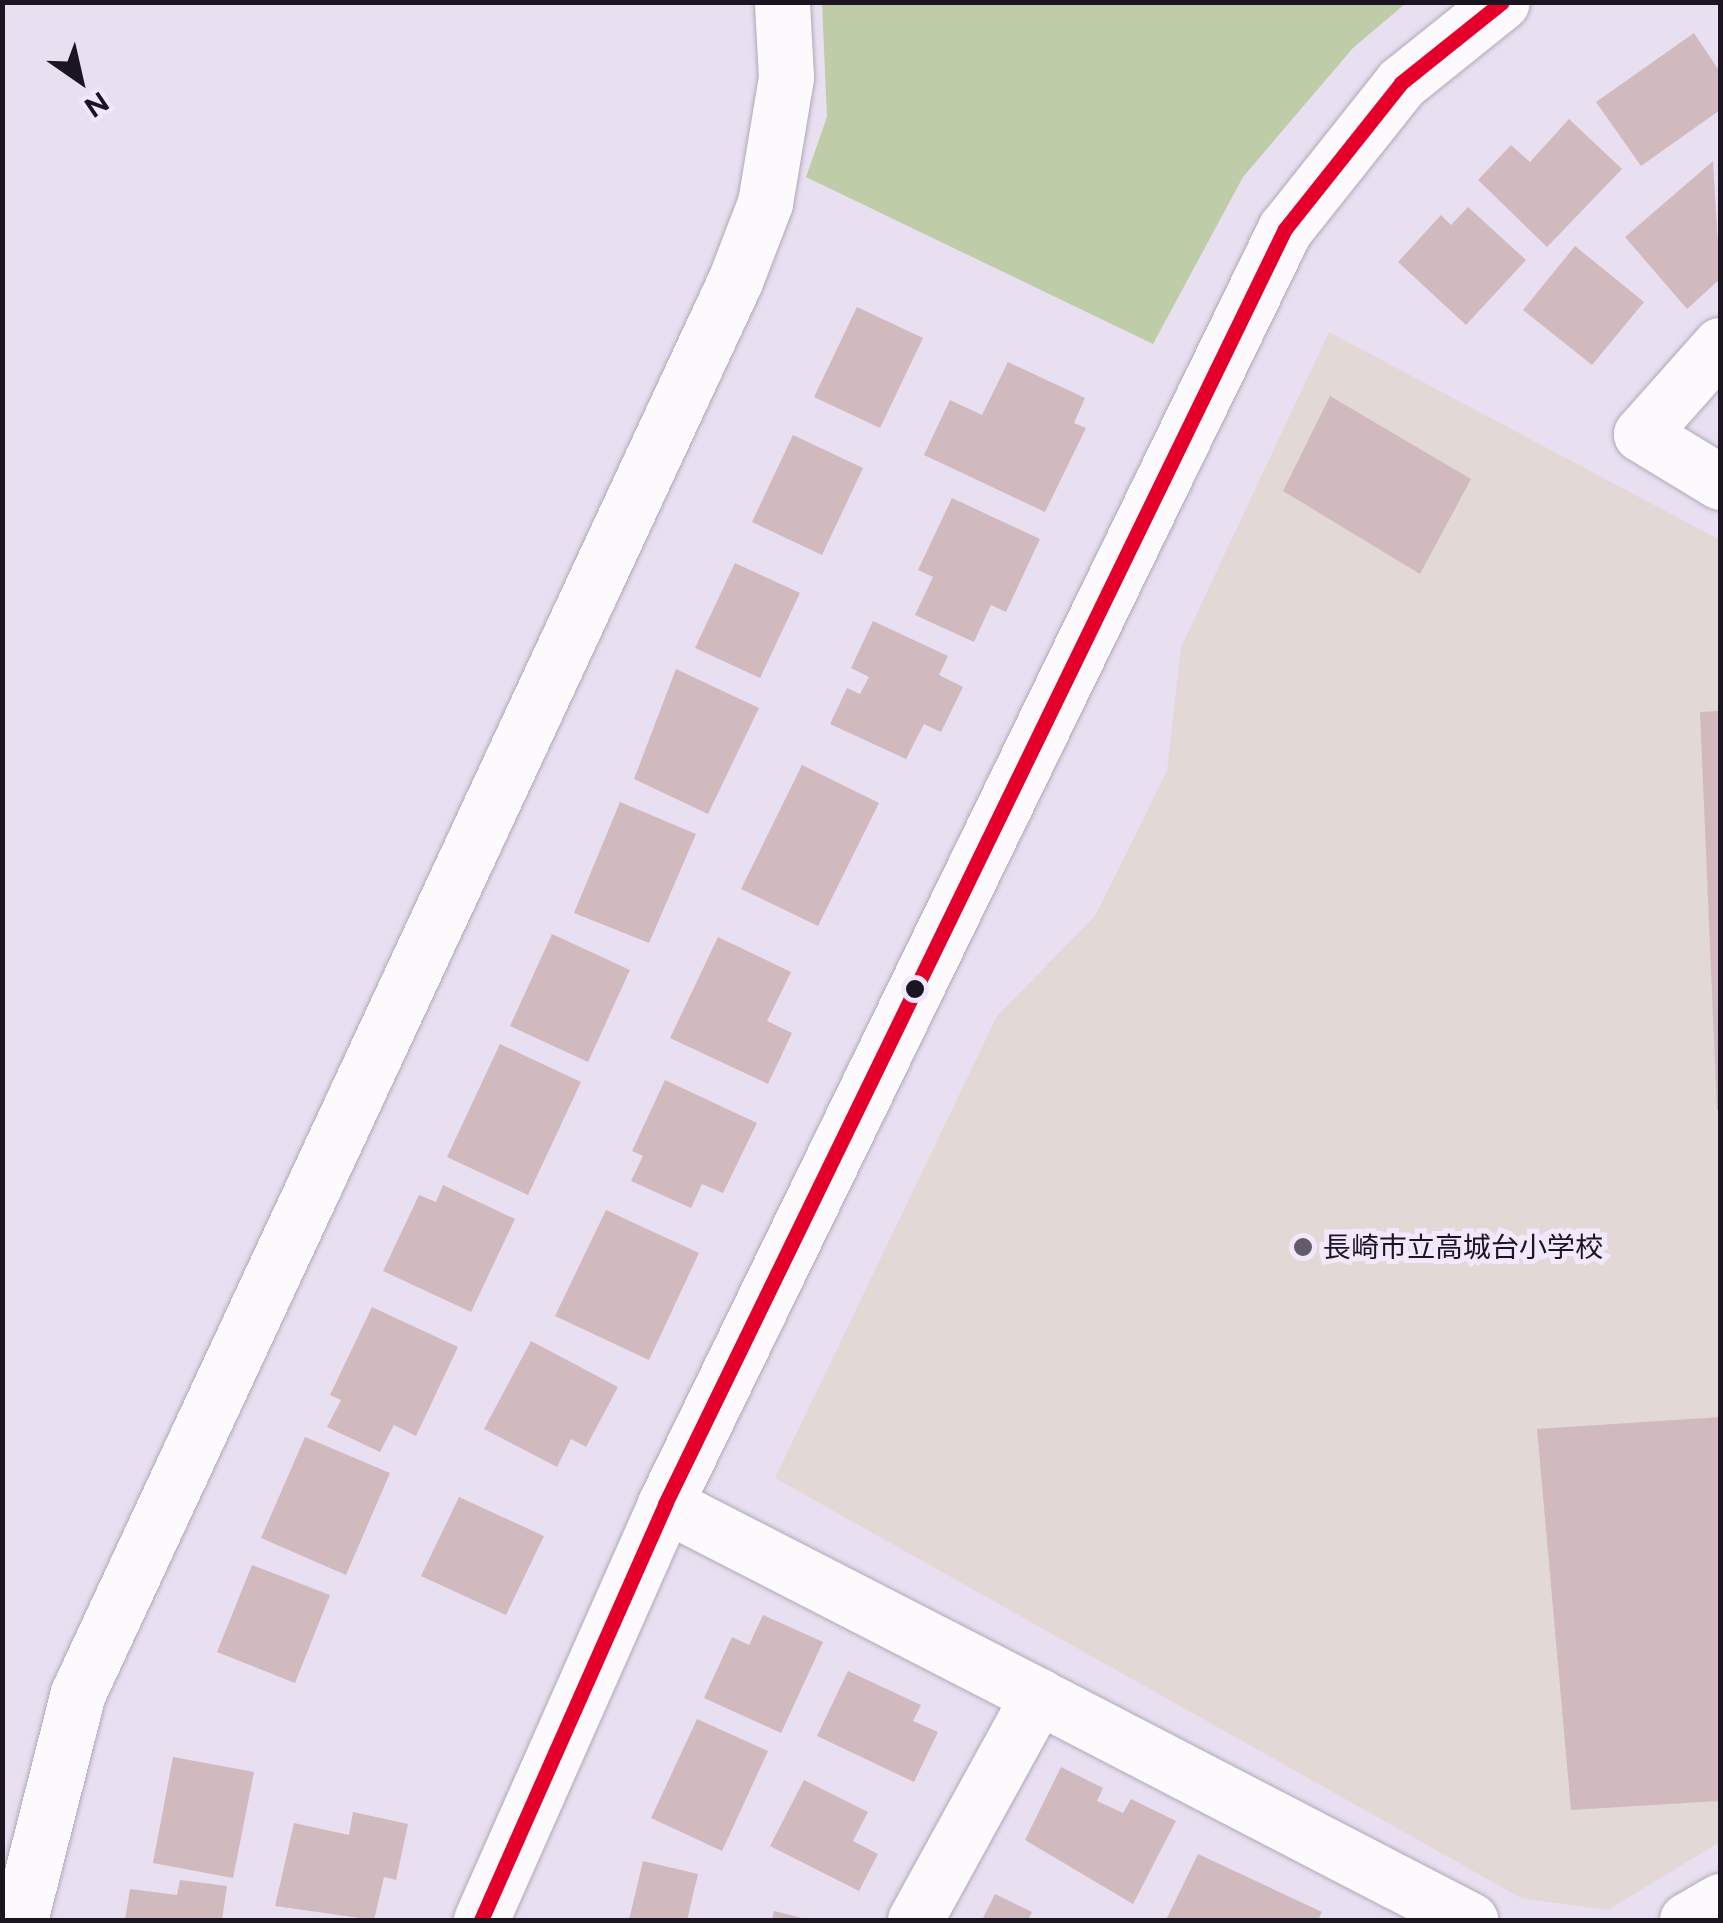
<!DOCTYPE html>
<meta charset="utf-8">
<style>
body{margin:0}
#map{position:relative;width:1723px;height:1923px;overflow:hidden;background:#e8dff1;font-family:Figtree,"Noto Sans JP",sans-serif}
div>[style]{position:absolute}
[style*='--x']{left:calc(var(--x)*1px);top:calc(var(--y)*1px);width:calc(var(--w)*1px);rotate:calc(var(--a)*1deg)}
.education>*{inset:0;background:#e2d9d6}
.green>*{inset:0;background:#becca7}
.building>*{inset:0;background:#d0babe}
.roads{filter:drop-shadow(0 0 2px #b0a9b7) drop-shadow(0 0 2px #b0a9b7)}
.minor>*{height:55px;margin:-27.5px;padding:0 27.5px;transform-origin:27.5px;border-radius:27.5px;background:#fcfafd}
.tertiary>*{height:55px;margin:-27.5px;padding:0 27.5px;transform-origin:27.5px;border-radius:27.5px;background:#fcfafd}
.bus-1>*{height:15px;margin:-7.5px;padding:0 7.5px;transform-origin:7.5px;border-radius:7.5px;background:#e4002b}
.dots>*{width:28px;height:28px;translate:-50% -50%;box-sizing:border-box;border:5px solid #f1e8fc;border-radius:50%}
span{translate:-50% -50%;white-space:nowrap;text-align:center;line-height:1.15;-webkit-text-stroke:10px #f1e8fc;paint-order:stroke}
.poi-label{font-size:28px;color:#1a1521}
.left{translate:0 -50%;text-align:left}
.frame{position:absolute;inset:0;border:5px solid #1a1521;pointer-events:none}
.north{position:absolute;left:30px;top:30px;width:100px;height:100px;-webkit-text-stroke:8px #f1e8fc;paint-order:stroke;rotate:146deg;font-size:28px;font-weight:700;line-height:40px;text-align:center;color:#1a1521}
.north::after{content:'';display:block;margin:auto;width:35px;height:45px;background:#1a1521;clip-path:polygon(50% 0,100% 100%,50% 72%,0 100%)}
</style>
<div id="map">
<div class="education">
<div style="clip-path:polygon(1329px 332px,1720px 540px,1720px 1842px,1608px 1910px,1521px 1898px,775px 1478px,997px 1016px,1095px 916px,1167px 771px,1181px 647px)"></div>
</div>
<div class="green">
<div style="clip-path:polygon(822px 3px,822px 2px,1406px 3px,1353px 48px,1243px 177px,1153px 344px,806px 177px,827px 117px)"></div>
</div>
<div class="building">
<div style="clip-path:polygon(1694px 33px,1720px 72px,1720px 110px,1641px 166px,1596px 102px)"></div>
<div style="clip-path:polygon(1569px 119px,1622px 169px,1547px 247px,1478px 180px,1511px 145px,1530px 162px)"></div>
<div style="clip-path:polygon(1713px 161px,1720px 279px,1687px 309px,1625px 237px)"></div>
<div style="clip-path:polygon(1468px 207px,1526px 260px,1466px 325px,1398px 262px,1441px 215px,1451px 225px)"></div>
<div style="clip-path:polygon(1575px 246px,1644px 302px,1592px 365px,1523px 310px)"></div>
<div style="clip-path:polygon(857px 307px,923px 338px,880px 428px,814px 397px)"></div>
<div style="clip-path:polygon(1008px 362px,1085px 398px,1074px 423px,1086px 428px,1045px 512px,924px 455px,950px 400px,982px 415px)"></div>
<div style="clip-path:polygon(1330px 396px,1471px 479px,1420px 574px,1283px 491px)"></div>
<div style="clip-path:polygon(793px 435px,863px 468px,822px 555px,752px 522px)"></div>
<div style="clip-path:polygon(952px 498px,1040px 539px,1006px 612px,991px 605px,974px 642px,915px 615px,933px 577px,918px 570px)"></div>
<div style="clip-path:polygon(735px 563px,800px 593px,760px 678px,695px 648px)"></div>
<div style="clip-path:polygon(873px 621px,948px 656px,939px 675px,963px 687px,941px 732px,924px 724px,906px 759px,830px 724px,847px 688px,860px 694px,869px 677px,851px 668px)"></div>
<div style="clip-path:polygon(676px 669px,759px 708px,708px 814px,634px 779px)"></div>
<div style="clip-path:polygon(1720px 711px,1720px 1110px,1717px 1110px,1700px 712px)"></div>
<div style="clip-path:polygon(802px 765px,879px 803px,818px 926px,741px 889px)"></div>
<div style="clip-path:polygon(620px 802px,696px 834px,649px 943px,574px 913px)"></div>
<div style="clip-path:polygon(552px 934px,630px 970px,588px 1062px,510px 1026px)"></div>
<div style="clip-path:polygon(718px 937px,791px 972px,767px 1021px,792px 1033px,768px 1084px,670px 1038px)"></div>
<div style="clip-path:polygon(500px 1044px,581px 1082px,528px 1195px,447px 1157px)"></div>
<div style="clip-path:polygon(665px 1080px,757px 1123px,723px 1193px,702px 1184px,691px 1208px,631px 1181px,643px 1156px,632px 1151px)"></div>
<div style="clip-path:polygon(443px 1185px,515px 1219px,471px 1312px,383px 1271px,419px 1195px,436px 1202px)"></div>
<div style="clip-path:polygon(606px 1210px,699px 1253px,649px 1360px,555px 1316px)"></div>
<div style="clip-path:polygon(372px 1307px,458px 1347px,416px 1436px,394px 1425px,380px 1452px,327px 1427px,341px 1400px,330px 1395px)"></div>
<div style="clip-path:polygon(531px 1341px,618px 1387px,586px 1447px,571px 1439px,557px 1467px,484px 1429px)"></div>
<div style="clip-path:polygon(1720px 1417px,1720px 1801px,1571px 1810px,1537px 1429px)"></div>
<div style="clip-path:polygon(305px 1437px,390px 1473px,346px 1575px,261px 1538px)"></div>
<div style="clip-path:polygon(459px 1497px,544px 1536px,506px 1615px,421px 1576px)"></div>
<div style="clip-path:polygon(252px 1565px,330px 1595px,295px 1683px,217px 1652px)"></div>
<div style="clip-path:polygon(763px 1615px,823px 1642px,781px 1733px,704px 1698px,732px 1637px,749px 1645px)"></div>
<div style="clip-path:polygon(848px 1671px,921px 1705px,913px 1721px,938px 1732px,914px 1782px,817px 1736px)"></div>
<div style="clip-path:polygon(697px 1719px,768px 1751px,722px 1851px,651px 1818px)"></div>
<div style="clip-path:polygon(173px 1757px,254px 1772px,233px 1878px,153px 1863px)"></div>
<div style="clip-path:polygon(1061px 1767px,1103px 1788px,1097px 1801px,1123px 1813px,1131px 1799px,1176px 1821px,1133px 1904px,1025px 1840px)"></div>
<div style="clip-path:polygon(804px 1780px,868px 1812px,853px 1841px,878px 1854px,859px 1891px,770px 1846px)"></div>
<div style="clip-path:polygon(353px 1812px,408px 1824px,396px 1880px,384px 1877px,374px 1920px,275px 1906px,294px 1823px,349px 1835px)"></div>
<div style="clip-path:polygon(1198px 1854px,1322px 1912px,1318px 1920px,1166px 1920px)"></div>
<div style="clip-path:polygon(643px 1861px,698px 1874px,687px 1920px,629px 1920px)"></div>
<div style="clip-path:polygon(180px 1880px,227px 1886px,222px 1920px,125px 1920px,130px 1889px,177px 1895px)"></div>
<div style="clip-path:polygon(995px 1894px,1032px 1912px,1028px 1920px,982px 1920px)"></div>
<div style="clip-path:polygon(774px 1911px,806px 1919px,806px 1920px,772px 1920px)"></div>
</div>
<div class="roads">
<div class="minor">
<div style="--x:1720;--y:345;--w:119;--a:131.6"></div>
<div style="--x:1641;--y:434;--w:92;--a:31.3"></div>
<div style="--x:665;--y:1504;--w:420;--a:27.2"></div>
<div style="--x:20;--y:1920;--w:234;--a:-75.7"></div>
<div style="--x:78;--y:1693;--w:1557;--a:-65.05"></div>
<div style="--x:735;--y:281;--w:84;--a:-69"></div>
<div style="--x:765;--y:203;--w:128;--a:-80.5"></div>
<div style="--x:786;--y:77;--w:75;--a:-93.1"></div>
<div style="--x:915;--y:1920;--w:256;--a:-61.2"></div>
<div style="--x:1038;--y:1696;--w:487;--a:27.4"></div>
<div style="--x:1687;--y:1920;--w:38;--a:-30"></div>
</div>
<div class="tertiary">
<div style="--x:481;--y:1920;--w:455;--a:-66.1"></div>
<div style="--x:665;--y:1504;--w:1418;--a:-64.07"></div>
<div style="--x:1285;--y:229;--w:186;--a:-51.5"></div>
<div style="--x:1401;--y:83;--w:129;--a:-38.7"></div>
</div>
</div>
<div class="bus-1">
<div style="--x:481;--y:1920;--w:455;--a:-66.1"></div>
<div style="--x:665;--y:1504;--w:1418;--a:-64.07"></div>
<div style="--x:1285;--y:229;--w:186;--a:-51.5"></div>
<div style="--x:1401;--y:83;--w:129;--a:-38.7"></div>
</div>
<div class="dots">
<div style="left:915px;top:989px;background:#1a1521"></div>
<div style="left:1303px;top:1247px;background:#625c6a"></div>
</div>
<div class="poi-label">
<span class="left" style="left:1323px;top:1247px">長崎市立高城台小学校</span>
</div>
<div class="frame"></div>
<div class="north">N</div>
</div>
